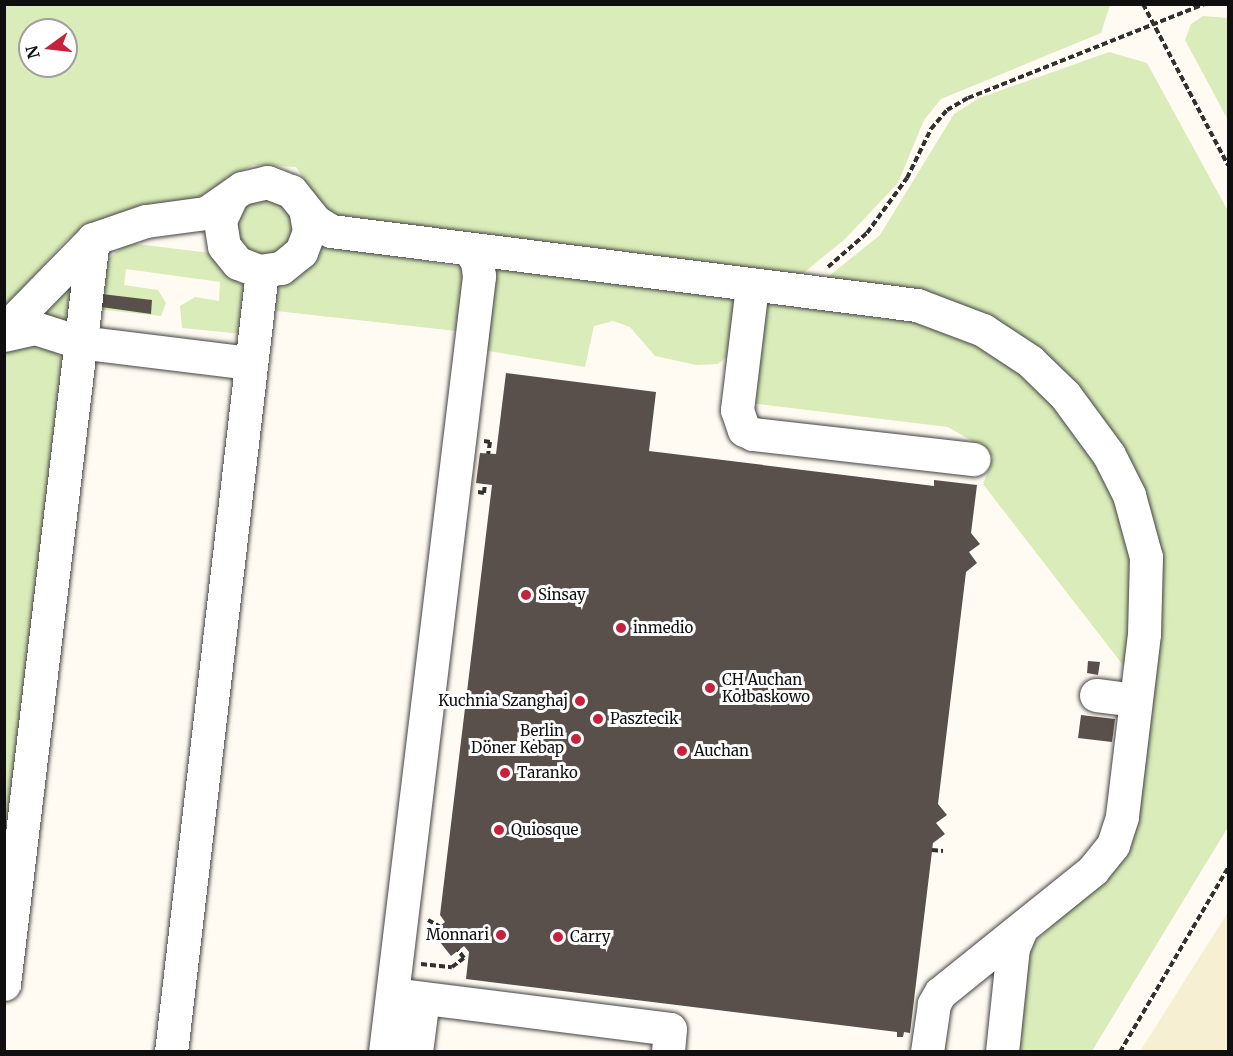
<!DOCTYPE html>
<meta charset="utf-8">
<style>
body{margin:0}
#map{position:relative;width:1233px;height:1056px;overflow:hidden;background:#fffbf2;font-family:Merriweather,serif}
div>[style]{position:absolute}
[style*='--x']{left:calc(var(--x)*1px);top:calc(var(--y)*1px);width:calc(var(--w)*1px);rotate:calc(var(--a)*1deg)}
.farmland>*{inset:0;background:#f6efd1}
.green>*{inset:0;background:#d9ecb9}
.building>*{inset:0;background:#594f4b}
.path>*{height:4px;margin-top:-2px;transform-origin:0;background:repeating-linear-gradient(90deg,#313131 0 6px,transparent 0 9px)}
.roads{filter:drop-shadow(0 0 2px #424242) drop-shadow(0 0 2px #424242)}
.minor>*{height:33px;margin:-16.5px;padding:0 16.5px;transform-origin:16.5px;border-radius:16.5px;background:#fff}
.dots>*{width:16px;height:16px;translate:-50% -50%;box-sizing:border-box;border:3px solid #fff;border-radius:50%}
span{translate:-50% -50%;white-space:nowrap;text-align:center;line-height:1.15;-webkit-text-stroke:6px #fff;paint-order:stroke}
.poi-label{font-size:15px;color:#0f0f0f}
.left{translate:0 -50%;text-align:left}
.right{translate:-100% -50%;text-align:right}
.frame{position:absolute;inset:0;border:6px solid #0f0f0f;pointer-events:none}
.north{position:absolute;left:18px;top:18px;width:60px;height:60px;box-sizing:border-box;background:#fff;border:2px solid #9f9f9f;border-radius:50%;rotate:255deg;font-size:16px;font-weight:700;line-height:24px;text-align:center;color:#0f0f0f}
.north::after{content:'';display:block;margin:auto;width:21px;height:27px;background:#c6213d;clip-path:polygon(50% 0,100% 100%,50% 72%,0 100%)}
</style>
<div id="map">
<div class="farmland">
<div style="clip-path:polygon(1228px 912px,1228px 1051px,1140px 1051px,1142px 1048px)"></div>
</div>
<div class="green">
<div style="clip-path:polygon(evenodd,5px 5px,1110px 5px,1101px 33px,941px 99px,924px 120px,898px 183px,845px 239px,795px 280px,328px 214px,296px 167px,253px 165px,225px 180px,211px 197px,83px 228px,66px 240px,5px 308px,5px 5px,30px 30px,66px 30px,66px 66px,30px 66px,30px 30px)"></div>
<div style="clip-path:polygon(1203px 16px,1228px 18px,1228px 120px,1185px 40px,1191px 24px)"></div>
<div style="clip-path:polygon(1109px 52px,1147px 63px,1228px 211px,1228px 827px,1092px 1051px,1011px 1051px,1020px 971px,1035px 942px,1124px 858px,1132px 826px,1132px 470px,991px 325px,819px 284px,880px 235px,954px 114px,979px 98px)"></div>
<div style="clip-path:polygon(261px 194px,291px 208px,293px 240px,268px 258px,241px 249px,235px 211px)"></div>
<div style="clip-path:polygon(324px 242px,473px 270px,465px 332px,267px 310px,273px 293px,300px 276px,318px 258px)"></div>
<div style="clip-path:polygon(128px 243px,211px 253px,239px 283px,250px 288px,242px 334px,182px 328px,180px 306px,195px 297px,219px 301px,220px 282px,126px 269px,124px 285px,158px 290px,166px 303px,161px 316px,95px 309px,99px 266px)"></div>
<div style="clip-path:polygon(490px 267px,730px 296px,736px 307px,731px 353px,718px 364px,696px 365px,655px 356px,630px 327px,613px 321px,594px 326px,585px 367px,482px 350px)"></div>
<div style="clip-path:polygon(70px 276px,75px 325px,35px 318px)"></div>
<div style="clip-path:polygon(766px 302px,916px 322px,977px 342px,1048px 394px,1104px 464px,1135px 551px,1126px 669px,983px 484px,993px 457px,979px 445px,948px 427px,750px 403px)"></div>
<div style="clip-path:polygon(19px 340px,51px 346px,66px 364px,5px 908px,4px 348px)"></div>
</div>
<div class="building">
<div style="clip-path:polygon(102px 294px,152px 300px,151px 314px,101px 307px)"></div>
<div style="clip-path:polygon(506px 373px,656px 392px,649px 451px,934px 486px,934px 480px,977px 485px,971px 533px,980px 544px,969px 552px,977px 563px,966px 572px,938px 804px,947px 815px,936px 823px,945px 834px,933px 843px,910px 1033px,904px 1032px,903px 1037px,897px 1037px,897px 1032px,466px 979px,469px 952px,464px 946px,451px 956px,432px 932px,445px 922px,440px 915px,492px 485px,476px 483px,480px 453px,496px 454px)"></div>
<div style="clip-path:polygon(1088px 661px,1100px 662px,1098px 675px,1087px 673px)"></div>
<div style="clip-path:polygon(1081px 715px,1115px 719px,1112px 742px,1078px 738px)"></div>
</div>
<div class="path">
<div style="--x:1143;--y:4;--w:182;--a:62.2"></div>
<div style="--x:828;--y:267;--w:52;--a:-41.1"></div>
<div style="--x:867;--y:233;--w:68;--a:-54"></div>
<div style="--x:907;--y:178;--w:55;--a:-63.9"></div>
<div style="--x:931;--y:129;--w:25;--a:-50"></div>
<div style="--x:947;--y:110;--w:24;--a:-30"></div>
<div style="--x:968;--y:98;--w:254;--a:-21.7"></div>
<div style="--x:484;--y:441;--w:6;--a:9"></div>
<div style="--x:490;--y:442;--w:12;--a:99"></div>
<div style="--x:478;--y:492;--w:6;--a:9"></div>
<div style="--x:484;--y:493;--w:9;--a:-84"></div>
<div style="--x:932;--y:850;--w:11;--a:5"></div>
<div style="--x:428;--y:920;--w:13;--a:29"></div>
<div style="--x:421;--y:964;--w:31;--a:6"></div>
<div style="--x:452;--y:967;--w:15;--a:-37"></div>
<div style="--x:464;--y:958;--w:10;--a:-127"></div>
<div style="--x:1120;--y:1052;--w:213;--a:-59.6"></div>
</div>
<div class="roads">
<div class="minor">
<div style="--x:231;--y:197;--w:26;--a:115"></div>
<div style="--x:220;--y:221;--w:25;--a:81"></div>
<div style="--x:224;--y:246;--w:22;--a:51"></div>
<div style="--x:238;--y:263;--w:22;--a:21"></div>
<div style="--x:259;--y:271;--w:22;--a:-8"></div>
<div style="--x:281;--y:268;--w:26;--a:-39"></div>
<div style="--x:301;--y:252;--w:22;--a:-69"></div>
<div style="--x:309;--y:231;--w:22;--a:-100"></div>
<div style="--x:752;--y:286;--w:125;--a:96.9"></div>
<div style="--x:737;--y:410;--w:21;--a:71"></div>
<div style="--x:744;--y:430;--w:10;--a:24"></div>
<div style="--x:753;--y:434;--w:222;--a:6.5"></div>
<div style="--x:4;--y:330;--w:127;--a:-45.6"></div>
<div style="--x:93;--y:239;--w:56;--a:-18.8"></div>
<div style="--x:146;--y:221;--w:61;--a:-7.6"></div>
<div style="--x:206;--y:213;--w:44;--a:-34.8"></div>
<div style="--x:242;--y:188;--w:26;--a:-13"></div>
<div style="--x:267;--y:182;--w:26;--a:21"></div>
<div style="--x:291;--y:191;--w:38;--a:51"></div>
<div style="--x:315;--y:221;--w:19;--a:32"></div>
<div style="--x:331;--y:231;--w:591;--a:7.2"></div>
<div style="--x:917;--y:305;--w:71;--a:20.7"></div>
<div style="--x:983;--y:330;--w:56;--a:33.4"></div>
<div style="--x:1030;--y:361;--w:49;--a:44.2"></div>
<div style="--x:1065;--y:395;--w:74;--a:53.7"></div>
<div style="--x:1109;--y:455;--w:45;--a:63.4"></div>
<div style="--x:1129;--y:495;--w:64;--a:74.7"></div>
<div style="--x:1146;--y:557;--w:77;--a:91.5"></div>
<div style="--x:1144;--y:634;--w:184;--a:96.9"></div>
<div style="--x:1122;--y:817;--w:29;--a:108"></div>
<div style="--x:1113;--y:845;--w:32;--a:129"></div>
<div style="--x:1093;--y:870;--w:196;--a:141.2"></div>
<div style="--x:940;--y:993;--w:13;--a:119"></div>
<div style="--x:934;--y:1004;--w:49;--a:98.3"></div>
<div style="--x:4;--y:335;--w:32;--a:-13"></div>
<div style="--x:35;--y:328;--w:46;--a:17.7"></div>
<div style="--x:79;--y:342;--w:173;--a:7"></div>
<div style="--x:1096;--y:695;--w:39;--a:7"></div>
<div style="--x:4;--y:984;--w:750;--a:-83.19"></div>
<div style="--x:393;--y:994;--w:279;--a:7.2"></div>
<div style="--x:670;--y:1029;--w:23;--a:95"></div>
<div style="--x:171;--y:1052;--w:786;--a:-83.35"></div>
<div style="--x:385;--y:1052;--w:782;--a:-83.09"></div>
<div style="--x:479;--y:276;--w:15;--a:-98"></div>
<div style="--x:477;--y:261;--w:12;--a:-125"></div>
<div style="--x:416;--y:1052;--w:54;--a:-82.6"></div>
<div style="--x:1002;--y:1052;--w:105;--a:-84"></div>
<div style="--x:1013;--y:948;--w:21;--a:-67"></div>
</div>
</div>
<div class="dots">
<div style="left:526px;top:595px;background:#c6213d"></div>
<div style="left:621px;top:628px;background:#c6213d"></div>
<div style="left:710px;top:688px;background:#c6213d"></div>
<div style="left:580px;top:701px;background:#c6213d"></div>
<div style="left:598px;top:719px;background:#c6213d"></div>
<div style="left:576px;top:739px;background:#c6213d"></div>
<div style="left:682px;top:751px;background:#c6213d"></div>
<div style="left:505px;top:773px;background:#c6213d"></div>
<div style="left:499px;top:830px;background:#c6213d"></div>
<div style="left:501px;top:935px;background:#c6213d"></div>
<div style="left:558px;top:937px;background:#c6213d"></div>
</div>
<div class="poi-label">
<span class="left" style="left:538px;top:595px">Sinsay</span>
<span class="left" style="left:633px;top:628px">inmedio</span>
<span class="left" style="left:722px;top:688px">CH Auchan<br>Kołbaskowo</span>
<span class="right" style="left:568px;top:701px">Kuchnia Szanghaj</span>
<span class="left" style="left:610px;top:719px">Pasztecik</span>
<span class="right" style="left:564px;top:739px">Berlin<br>Döner Kebap</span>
<span class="left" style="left:694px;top:751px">Auchan</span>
<span class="left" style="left:517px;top:773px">Taranko</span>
<span class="left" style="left:511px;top:830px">Quiosque</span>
<span class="right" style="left:489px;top:935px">Monnari</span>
<span class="left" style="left:570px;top:937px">Carry</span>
</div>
<div class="frame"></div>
<div class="north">N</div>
</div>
